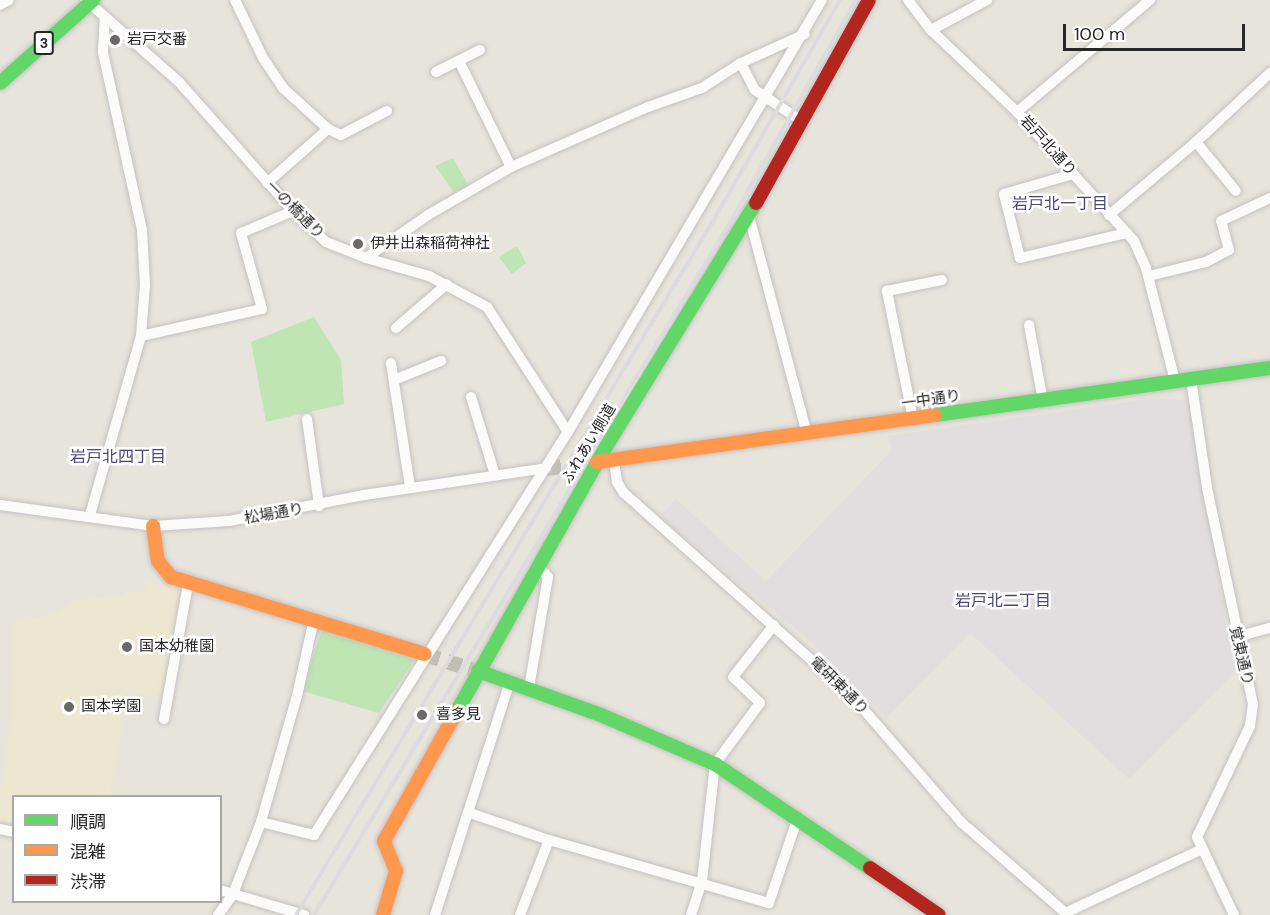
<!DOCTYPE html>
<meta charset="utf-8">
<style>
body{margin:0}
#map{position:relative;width:1270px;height:915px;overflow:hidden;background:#e7e4dc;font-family:"DM Sans","Noto Sans JP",sans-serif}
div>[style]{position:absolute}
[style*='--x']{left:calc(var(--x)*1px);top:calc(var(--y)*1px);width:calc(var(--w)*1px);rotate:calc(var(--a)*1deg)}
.industrial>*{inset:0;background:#e2dedf}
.education>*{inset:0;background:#ebe7d0}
.green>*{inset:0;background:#bee5b3}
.secondary-tunnel>*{height:15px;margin-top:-7.5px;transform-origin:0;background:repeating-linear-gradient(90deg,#c1beb8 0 15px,transparent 0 23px)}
.roads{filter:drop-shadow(0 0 2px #c4c2c2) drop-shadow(0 0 2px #c4c2c2)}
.street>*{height:10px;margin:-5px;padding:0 5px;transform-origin:5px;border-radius:5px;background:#fbfbfa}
.fast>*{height:14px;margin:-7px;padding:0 7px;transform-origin:7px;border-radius:7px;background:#63d668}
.slow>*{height:14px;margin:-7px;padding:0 7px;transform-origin:7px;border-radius:7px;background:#ff974d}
.jam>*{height:14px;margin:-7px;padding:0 7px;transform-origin:7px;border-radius:7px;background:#b3261e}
.rail>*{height:4px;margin:-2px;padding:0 2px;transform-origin:2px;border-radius:2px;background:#dcdcde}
.dots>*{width:16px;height:16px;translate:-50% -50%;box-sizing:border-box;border:3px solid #fff;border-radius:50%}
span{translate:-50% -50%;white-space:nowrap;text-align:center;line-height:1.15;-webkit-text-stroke:5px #fff;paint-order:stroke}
.shield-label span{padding:2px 4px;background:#fff;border:2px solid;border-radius:4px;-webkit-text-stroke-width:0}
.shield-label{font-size:14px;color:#272727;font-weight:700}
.poi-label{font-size:15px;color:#272727}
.left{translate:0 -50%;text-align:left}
.street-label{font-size:15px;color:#272727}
.neighbourhood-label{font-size:16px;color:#484679}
.legend{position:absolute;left:12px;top:795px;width:210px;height:108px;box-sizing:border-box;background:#fff;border:2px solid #a9a9a9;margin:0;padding:8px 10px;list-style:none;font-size:18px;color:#272727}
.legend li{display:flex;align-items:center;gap:12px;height:30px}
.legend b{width:30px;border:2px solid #a9a9a9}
.scale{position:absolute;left:1063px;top:24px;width:182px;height:27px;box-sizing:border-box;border:3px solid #272727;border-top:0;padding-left:8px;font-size:18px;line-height:21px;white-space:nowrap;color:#272727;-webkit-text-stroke:4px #fff;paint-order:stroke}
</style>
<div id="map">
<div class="industrial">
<div style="clip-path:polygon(1150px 399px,1188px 400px,1229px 645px,1237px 670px,1129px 779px,970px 633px,887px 717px,813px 644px,660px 516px,676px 499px,766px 581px,892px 450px,888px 436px)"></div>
</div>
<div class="education">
<div style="clip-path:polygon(146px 581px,176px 591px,181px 597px,161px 698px,128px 692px,110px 796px,14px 796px,10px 824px,0 821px,0 791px,12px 715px,13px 622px,54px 614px,74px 601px,125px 595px,126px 591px,144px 593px)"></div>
</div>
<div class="green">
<div style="clip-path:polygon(453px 158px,468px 185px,454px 192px,435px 166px)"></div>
<div style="clip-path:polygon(517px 246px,526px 263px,512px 274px,499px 257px)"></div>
<div style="clip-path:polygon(314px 317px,341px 360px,344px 404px,266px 422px,251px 342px)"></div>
<div style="clip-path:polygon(322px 629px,415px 659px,379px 713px,302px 691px)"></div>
</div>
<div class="secondary-tunnel">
<div style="--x:546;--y:468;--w:51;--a:-6.7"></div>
<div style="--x:425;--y:654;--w:56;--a:17.8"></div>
</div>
<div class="roads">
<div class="street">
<div style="--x:86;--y:0;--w:124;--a:41.4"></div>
<div style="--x:179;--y:82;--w:172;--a:48.5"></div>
<div style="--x:293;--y:211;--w:45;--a:43.2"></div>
<div style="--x:326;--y:242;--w:43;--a:21.8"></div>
<div style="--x:366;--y:258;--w:66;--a:15.9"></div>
<div style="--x:429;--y:276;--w:66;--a:28.1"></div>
<div style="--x:487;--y:307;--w:149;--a:57.1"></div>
<div style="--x:235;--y:0;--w:64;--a:64.2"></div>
<div style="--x:263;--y:58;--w:36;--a:56"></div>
<div style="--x:283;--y:88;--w:61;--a:42.3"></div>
<div style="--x:328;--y:129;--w:14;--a:25"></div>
<div style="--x:341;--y:135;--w:52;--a:-27.6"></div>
<div style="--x:908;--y:0;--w:38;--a:53"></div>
<div style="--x:931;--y:30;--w:119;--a:43.6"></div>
<div style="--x:1017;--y:112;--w:174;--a:47.8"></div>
<div style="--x:1134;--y:241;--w:30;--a:66"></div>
<div style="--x:1146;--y:268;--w:117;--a:75.6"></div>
<div style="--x:0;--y:5;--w:10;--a:-29"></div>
<div style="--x:931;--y:30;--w:64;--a:-28.2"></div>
<div style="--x:459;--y:61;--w:118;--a:63.9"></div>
<div style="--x:741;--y:63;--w:30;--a:63"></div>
<div style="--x:755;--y:90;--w:58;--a:33.7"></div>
<div style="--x:436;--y:72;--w:49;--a:-26.6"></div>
<div style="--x:1017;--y:112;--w:174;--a:-40.1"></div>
<div style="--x:1196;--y:142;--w:63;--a:50.8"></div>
<div style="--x:1073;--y:174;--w:72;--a:163.8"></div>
<div style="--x:1004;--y:194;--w:66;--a:76"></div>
<div style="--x:1020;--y:258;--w:110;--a:-13.2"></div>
<div style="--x:267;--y:183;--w:81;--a:-41.5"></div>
<div style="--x:1109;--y:215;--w:114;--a:-40"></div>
<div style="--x:1196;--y:142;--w:101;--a:-43"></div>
<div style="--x:749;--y:216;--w:226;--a:75.1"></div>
<div style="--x:366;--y:258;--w:75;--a:-34.7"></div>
<div style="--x:428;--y:215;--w:96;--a:-30"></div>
<div style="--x:511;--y:167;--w:150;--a:-23.7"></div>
<div style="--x:648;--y:107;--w:57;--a:-19.4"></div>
<div style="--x:702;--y:88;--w:46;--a:-32.7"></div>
<div style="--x:741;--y:63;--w:70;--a:-24.4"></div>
<div style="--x:1149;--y:276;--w:59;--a:-13.8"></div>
<div style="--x:1206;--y:262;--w:26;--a:-28"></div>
<div style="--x:1229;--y:250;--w:30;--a:-105"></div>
<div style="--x:1221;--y:221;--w:54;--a:-25.1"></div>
<div style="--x:1029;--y:325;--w:77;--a:79.6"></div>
<div style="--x:396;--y:328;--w:67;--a:-40.8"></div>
<div style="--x:141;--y:336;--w:124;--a:-12.6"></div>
<div style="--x:262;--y:309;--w:79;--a:-105.4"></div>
<div style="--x:241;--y:233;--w:56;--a:-22.9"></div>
<div style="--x:391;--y:363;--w:125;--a:81.3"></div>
<div style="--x:1191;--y:379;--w:110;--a:81.6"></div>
<div style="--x:1207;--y:488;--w:221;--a:78"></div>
<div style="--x:1253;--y:704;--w:22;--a:98"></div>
<div style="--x:1250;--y:726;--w:123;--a:115.5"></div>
<div style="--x:1197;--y:837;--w:86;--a:64.6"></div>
<div style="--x:394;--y:380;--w:51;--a:-22"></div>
<div style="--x:471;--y:397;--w:82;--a:72.9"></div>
<div style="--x:307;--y:419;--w:88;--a:82.1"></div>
<div style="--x:913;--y:419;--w:131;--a:-101.5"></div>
<div style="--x:887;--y:291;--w:56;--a:-11.3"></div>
<div style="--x:614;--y:461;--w:21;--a:82"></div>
<div style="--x:617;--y:482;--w:13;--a:58"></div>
<div style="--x:624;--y:493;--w:305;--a:41.7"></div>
<div style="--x:852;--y:696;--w:167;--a:49.1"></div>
<div style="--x:961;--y:822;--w:142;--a:41"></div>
<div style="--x:0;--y:505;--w:154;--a:7.8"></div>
<div style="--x:153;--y:526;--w:76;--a:-3.8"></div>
<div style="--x:229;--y:521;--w:137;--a:-10.9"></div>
<div style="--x:364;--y:495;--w:184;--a:-8.4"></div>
<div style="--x:90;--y:515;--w:186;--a:-74.1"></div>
<div style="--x:141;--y:336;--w:51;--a:-85.5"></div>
<div style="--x:145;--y:285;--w:55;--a:-93.1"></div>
<div style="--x:142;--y:230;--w:182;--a:-102.4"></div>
<div style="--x:103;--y:52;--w:34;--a:-87"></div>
<div style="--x:1236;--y:637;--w:35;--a:-15"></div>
<div style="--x:529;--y:688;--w:113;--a:-80.3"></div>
<div style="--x:548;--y:577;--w:15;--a:-132"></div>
<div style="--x:164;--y:719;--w:137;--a:-79.9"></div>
<div style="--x:470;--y:813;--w:83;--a:18.9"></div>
<div style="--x:549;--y:840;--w:229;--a:16"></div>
<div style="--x:769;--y:903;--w:88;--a:-71.4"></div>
<div style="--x:261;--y:822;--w:55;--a:13.8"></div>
<div style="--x:314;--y:835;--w:476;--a:-57.8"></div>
<div style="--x:568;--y:432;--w:501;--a:-59.55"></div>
<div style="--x:0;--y:829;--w:14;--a:12"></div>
<div style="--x:220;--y:890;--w:88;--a:16.6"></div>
<div style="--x:1065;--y:913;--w:151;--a:-25"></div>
<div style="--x:218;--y:915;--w:26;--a:-54"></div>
<div style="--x:233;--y:894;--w:77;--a:-68.7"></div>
<div style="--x:261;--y:822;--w:131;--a:-74.1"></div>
<div style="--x:297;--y:696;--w:79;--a:-77.6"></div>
<div style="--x:435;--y:915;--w:246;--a:-72.2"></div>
<div style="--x:520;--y:915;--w:80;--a:-68.9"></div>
<div style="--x:691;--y:915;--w:36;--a:-72"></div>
<div style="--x:702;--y:881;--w:118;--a:-83.7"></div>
<div style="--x:715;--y:764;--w:76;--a:-53.6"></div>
<div style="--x:760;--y:703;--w:37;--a:-136"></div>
<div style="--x:733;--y:677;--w:66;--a:-51.7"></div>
</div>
<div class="fast">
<div style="--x:0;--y:83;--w:125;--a:-41.7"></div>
<div style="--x:935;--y:415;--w:338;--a:-8"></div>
<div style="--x:478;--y:671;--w:131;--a:19.7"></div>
<div style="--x:601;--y:715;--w:124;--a:23.3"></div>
<div style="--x:715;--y:764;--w:187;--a:33.9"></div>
<div style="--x:457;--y:711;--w:311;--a:-60.6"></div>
<div style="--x:610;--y:440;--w:278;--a:-58.4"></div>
</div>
<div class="slow">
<div style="--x:597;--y:462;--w:341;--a:-7.9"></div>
<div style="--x:153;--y:526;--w:35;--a:82"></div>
<div style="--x:158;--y:561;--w:21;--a:51"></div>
<div style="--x:171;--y:577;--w:265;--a:16.9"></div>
<div style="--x:383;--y:915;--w:46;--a:-73.5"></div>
<div style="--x:396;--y:871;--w:32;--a:-112"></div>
<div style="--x:384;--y:841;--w:149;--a:-60.7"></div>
</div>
<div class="jam">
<div style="--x:756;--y:203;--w:232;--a:-60.9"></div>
<div style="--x:870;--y:868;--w:83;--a:34.3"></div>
</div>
</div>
<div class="rail">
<div style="--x:296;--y:915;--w:810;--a:-59"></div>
<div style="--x:713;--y:221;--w:255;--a:-60.1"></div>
<div style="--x:314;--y:915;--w:804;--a:-59"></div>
<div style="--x:728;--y:226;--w:260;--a:-60.5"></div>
</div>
<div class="dots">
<div style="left:115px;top:40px;background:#6a6966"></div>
<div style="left:358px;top:244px;background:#6a6966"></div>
<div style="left:127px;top:647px;background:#6a6966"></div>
<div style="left:69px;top:707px;background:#6a6966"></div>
<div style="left:422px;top:715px;background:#6a6966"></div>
</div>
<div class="shield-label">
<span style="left:44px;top:43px">3</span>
</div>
<div class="poi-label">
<span class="left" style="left:127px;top:40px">岩戸交番</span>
<span class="left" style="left:370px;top:244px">伊井出森稲荷神社</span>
<span class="left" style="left:139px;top:647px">国本幼稚園</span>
<span class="left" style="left:81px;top:707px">国本学園</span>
<span class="left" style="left:436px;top:715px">喜多見</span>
</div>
<div class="street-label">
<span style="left:1048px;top:146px;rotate:48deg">岩戸北通り</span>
<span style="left:295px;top:210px;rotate:45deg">一の橋通り</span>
<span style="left:931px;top:400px;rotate:-8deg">一中通り</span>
<span style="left:589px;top:444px;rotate:-59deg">ふれあい側道</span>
<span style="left:274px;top:514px;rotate:-10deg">松場通り</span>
<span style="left:1241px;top:656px;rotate:77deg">覚東通り</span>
<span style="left:839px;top:686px;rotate:45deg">電研東通り</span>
</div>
<div class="neighbourhood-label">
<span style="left:1060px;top:204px">岩戸北一丁目</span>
<span style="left:118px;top:457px">岩戸北四丁目</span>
<span style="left:1003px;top:601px">岩戸北二丁目</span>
</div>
<ul class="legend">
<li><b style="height:8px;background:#63d668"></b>順調</li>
<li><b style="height:8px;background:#ff974d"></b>混雑</li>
<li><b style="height:8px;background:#b3261e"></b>渋滞</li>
</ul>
<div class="scale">100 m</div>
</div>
